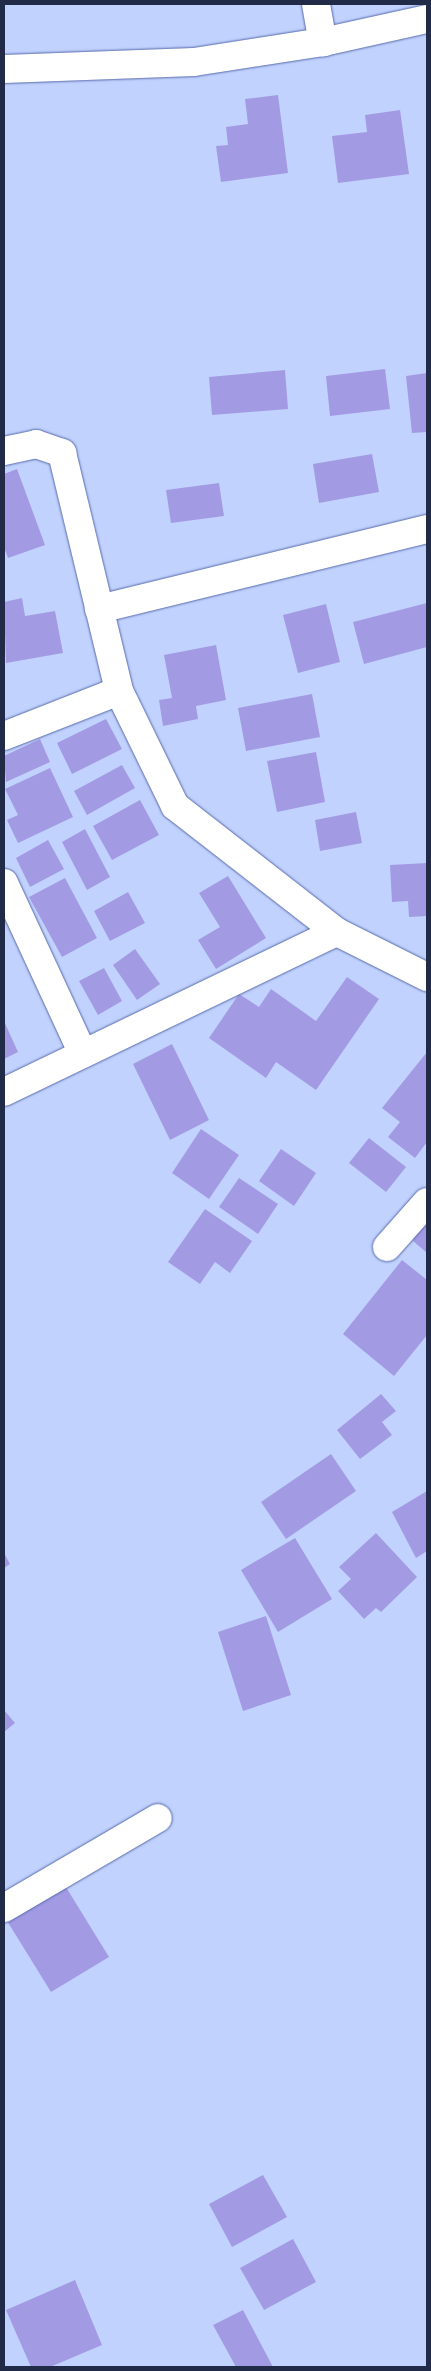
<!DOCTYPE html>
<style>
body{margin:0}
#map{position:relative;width:431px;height:2371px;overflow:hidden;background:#c2d2fe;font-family:"Archivo Narrow",sans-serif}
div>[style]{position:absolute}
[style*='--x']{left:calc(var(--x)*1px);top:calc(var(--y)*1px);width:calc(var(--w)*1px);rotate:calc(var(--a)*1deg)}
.building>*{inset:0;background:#a39ae4}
.roads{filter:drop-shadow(0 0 1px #566aab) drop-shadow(0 0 1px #566aab)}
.street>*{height:28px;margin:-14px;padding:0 14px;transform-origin:14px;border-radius:14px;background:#fff}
span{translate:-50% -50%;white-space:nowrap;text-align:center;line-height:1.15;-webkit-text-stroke:4px #d5e0fd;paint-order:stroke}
.frame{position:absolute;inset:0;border:5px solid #212a46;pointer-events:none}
</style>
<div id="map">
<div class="building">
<div style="clip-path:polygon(278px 95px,288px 173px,221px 182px,216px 146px,228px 145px,226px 127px,248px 124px,245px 99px)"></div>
<div style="clip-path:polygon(400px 110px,409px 174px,338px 183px,332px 136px,367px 132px,365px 115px)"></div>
<div style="clip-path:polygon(385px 369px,390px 409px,330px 416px,326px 376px)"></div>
<div style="clip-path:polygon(285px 370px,288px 409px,212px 415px,209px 377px)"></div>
<div style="clip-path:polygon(427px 373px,427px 432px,412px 433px,406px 376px)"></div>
<div style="clip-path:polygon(372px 454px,379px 492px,319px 503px,313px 464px)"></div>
<div style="clip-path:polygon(17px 469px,45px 545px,8px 558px,4px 547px,4px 474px)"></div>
<div style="clip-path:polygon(219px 483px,224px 516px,171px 523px,166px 490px)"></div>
<div style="clip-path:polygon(22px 598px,25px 616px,55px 611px,63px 653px,6px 663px,4px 602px)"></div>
<div style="clip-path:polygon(427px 603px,427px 647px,364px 664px,353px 622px)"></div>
<div style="clip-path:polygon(326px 604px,340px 662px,298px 673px,283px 615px)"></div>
<div style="clip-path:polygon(216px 645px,226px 700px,196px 706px,198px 719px,163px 726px,159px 700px,172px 698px,164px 655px)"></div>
<div style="clip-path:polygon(312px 694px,320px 737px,246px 751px,238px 708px)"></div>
<div style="clip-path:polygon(106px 719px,122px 749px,72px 774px,57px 743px)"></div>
<div style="clip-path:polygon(40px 739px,50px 762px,6px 782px,4px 756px)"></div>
<div style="clip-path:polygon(316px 752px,325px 802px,277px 812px,267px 761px)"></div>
<div style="clip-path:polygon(122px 765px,135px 788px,87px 815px,74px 791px)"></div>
<div style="clip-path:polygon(50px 768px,73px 817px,18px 843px,7px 820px,18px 815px,5px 789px)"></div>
<div style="clip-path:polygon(140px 800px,159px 835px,112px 860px,93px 826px)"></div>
<div style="clip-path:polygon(356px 812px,362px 843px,320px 851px,315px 820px)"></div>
<div style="clip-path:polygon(85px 829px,110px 877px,87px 890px,62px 842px)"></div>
<div style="clip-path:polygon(48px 840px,64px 869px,30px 887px,16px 858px)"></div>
<div style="clip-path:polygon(427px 863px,427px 916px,409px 917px,408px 901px,392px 902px,390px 865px)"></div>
<div style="clip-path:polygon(228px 876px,266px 938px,216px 969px,198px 940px,220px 927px,199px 893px)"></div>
<div style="clip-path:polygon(65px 878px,97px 938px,62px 957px,29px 897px)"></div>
<div style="clip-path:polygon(128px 892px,145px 923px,110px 941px,94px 911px)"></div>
<div style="clip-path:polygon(135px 949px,160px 984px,137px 1000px,113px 965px)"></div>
<div style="clip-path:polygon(104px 968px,122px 1001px,98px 1015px,79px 981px)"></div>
<div style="clip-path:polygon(347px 977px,379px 999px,316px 1090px,276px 1062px,266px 1078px,209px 1038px,239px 994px,259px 1007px,271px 989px,316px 1021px)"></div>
<div style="clip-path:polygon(4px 1021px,18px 1052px,4px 1059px)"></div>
<div style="clip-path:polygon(172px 1044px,209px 1120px,170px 1140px,133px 1064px)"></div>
<div style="clip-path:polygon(427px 1052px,427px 1142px,415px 1158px,388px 1137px,400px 1122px,382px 1108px)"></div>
<div style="clip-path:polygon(201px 1129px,239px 1155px,209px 1199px,172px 1173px)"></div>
<div style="clip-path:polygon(369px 1138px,406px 1167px,386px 1192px,349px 1163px)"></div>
<div style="clip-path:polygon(281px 1149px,316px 1173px,294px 1206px,259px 1181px)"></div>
<div style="clip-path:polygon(239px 1178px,278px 1204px,258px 1234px,219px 1207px)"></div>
<div style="clip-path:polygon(205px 1209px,252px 1241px,230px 1273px,215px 1262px,200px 1284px,168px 1262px)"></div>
<div style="clip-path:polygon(427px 1221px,427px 1253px,412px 1240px)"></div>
<div style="clip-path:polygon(402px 1260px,427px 1280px,427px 1335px,394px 1376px,343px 1334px)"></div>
<div style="clip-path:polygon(381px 1394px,396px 1411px,382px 1422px,392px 1435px,360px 1459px,337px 1430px)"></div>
<div style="clip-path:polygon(331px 1454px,356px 1491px,286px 1539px,261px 1502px)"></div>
<div style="clip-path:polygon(427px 1491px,427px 1551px,416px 1558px,392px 1512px)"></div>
<div style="clip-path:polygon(376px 1533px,417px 1577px,381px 1612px,376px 1608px,364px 1619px,338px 1591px,351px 1579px,339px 1567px)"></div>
<div style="clip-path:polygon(295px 1538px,332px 1599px,278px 1632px,241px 1570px)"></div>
<div style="clip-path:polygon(4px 1553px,10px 1564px,4px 1568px)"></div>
<div style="clip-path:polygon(266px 1616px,291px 1695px,243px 1711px,218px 1632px)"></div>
<div style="clip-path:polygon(4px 1710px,15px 1723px,4px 1732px)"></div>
<div style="clip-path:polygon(61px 1879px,109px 1957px,51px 1992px,4px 1916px)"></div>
<div style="clip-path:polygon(263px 2175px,287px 2217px,232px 2247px,209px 2204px)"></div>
<div style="clip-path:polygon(293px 2239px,316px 2282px,264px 2310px,240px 2268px)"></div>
<div style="clip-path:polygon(75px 2280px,102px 2345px,50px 2367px,31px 2367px,6px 2310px)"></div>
<div style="clip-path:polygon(243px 2310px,273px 2367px,236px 2367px,213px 2325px)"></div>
</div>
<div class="roads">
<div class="street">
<div style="--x:316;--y:4;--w:39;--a:80"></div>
<div style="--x:4;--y:69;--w:190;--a:-2.1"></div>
<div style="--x:194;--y:62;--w:131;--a:-8.8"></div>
<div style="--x:323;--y:42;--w:107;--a:-12.5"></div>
<div style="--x:4;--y:451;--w:33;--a:-12"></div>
<div style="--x:36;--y:444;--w:28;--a:19"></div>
<div style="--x:62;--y:453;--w:245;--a:76.5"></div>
<div style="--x:119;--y:691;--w:128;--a:64"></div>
<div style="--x:175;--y:806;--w:205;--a:37.9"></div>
<div style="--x:337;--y:932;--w:101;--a:26.6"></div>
<div style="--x:99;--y:609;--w:338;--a:-13.7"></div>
<div style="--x:4;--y:736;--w:123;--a:-21.4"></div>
<div style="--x:4;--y:883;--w:188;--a:65.2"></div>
<div style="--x:4;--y:1092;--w:369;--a:-25.7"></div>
<div style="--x:387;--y:1247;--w:60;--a:-48.4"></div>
<div style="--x:4;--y:1908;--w:178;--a:-30.3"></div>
</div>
</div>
<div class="frame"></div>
</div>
